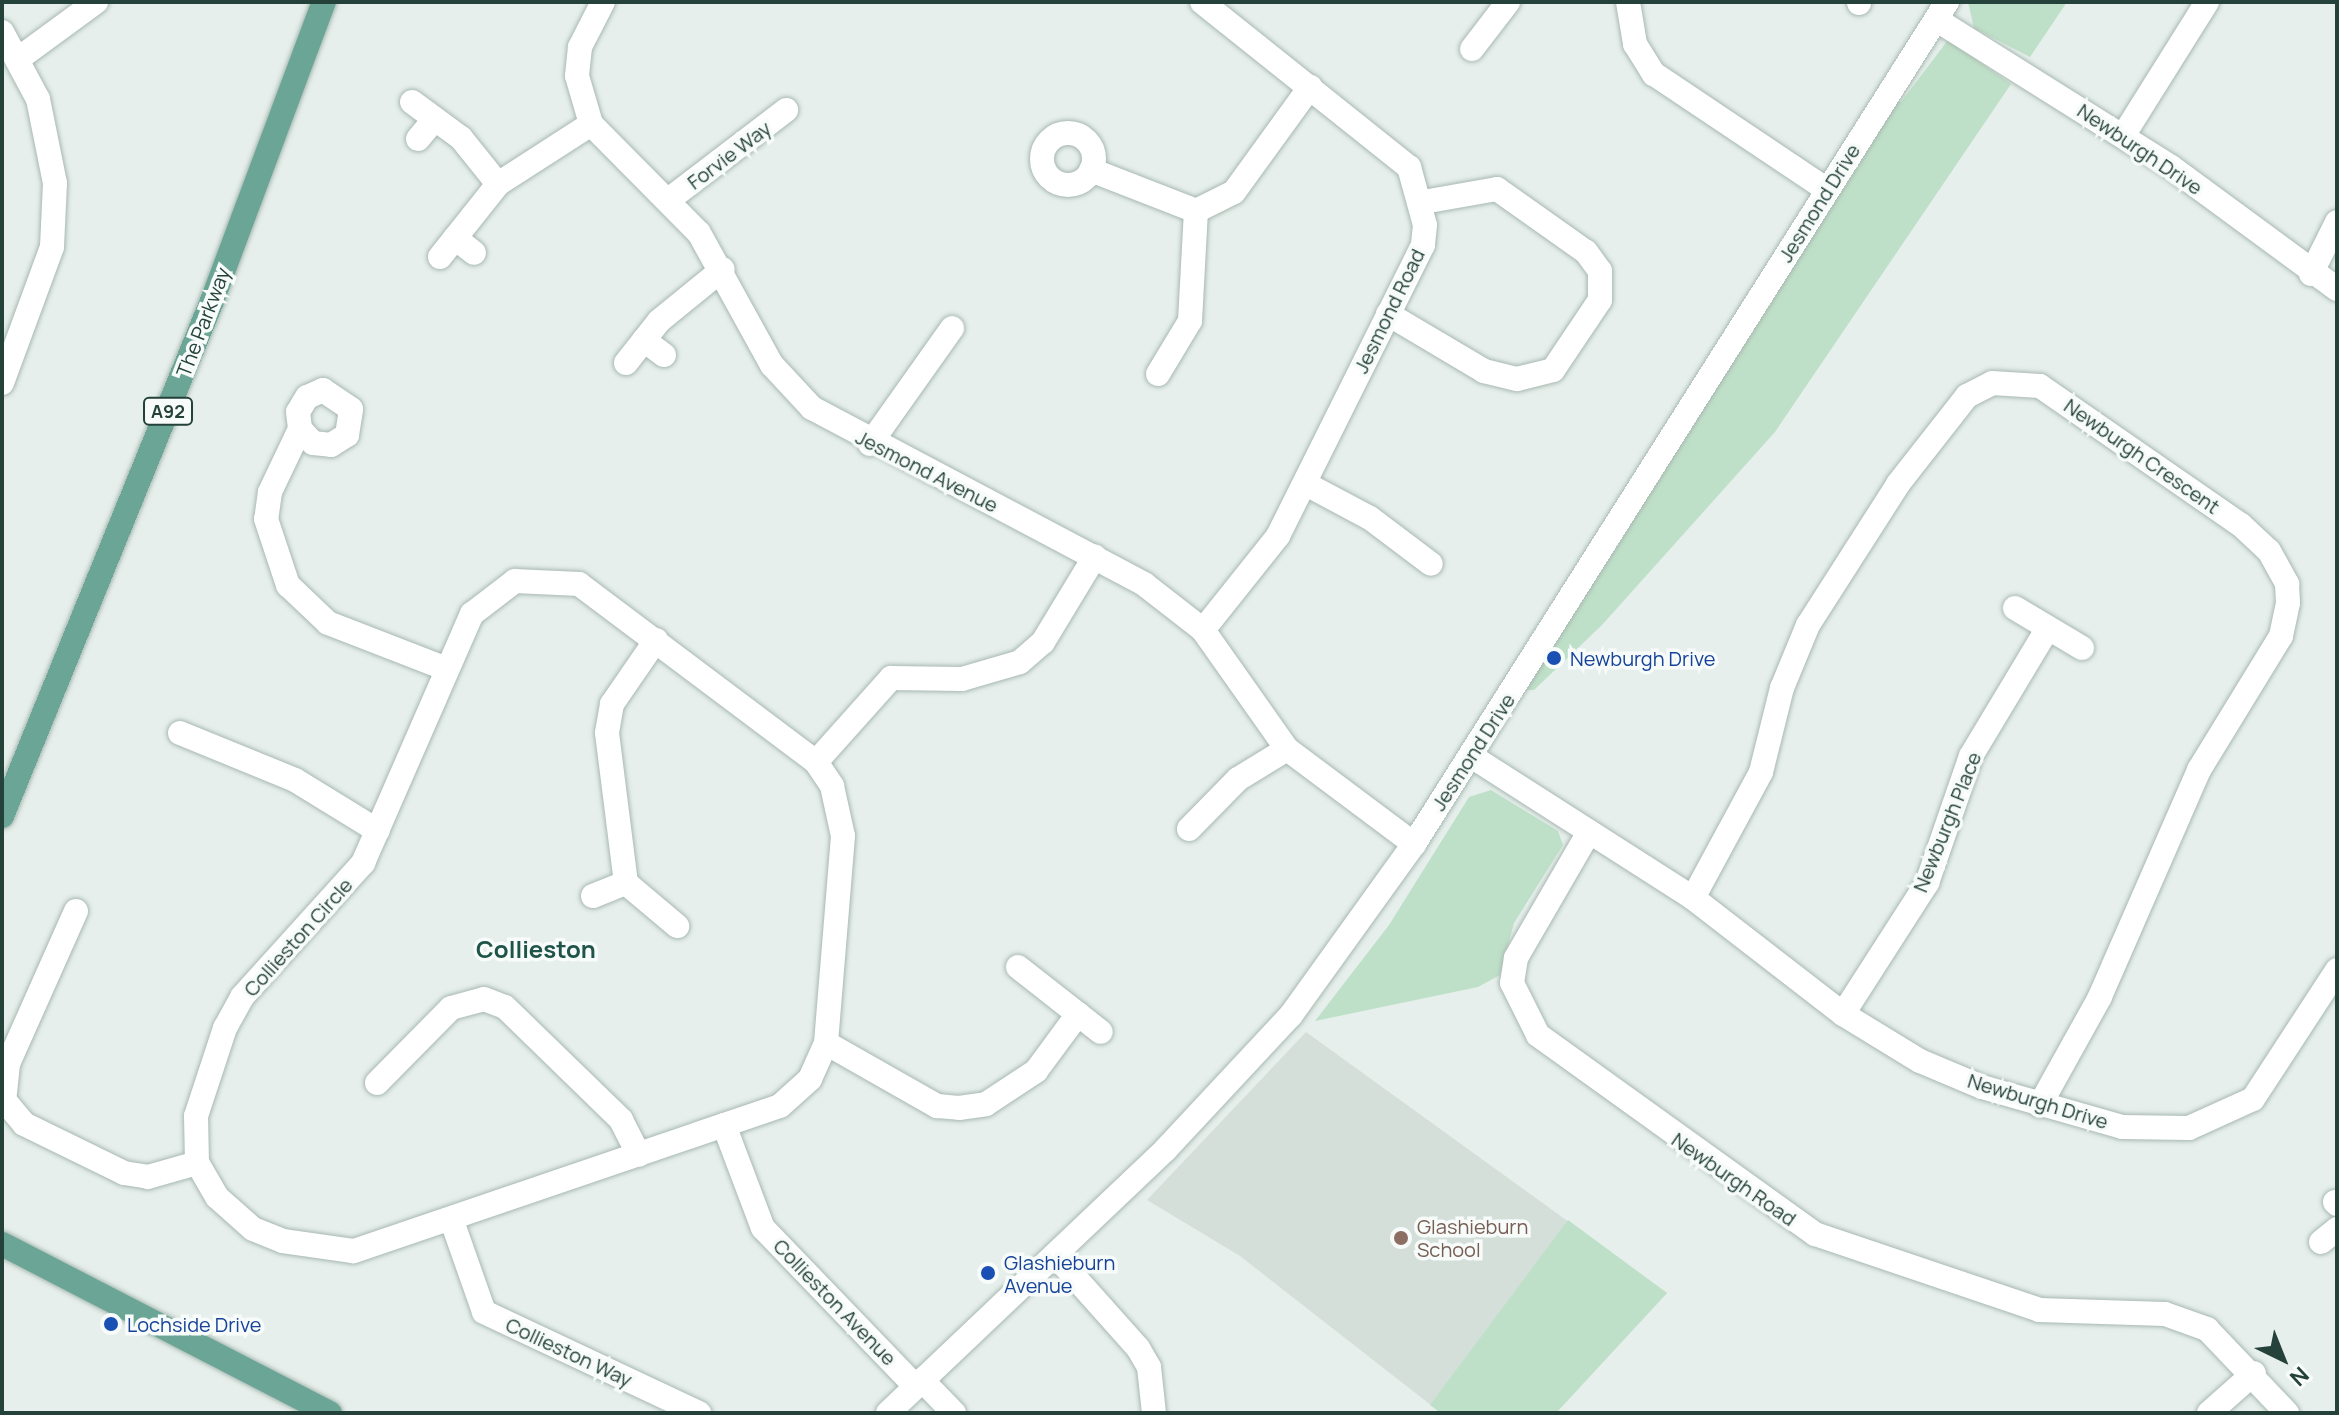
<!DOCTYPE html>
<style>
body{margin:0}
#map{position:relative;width:2339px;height:1415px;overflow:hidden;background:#e6efeb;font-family:Manrope,sans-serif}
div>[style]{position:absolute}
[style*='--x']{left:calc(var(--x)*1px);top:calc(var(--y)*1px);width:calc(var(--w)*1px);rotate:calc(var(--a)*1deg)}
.built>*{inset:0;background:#d4dfda}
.green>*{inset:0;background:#bfe0c8}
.roads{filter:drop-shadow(0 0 2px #a8b8b2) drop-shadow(0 0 2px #a8b8b2)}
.minor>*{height:24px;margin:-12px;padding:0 12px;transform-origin:12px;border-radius:12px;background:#fff}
.minor>.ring{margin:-12px;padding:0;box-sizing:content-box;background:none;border:24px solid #fff;border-radius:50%}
.major>*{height:24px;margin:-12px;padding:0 12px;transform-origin:12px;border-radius:12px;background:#6aa596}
.dots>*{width:22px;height:22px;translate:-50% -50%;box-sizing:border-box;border:4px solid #f7fbf9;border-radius:50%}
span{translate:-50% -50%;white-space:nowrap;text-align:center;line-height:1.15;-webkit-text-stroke:7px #f7fbf9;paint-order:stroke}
.shield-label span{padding:2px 6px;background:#f7fbf9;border:2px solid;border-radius:6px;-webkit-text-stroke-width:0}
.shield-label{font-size:18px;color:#24423a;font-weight:700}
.street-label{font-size:20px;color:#24423a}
.transit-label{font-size:20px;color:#164399}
.left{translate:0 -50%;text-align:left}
.education-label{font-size:20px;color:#785e54}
.quarter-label{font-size:24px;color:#1f5548;font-weight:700}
.frame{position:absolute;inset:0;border:4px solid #24423a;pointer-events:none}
.north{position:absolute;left:2243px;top:1319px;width:80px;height:80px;-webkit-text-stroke:6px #f7fbf9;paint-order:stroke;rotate:137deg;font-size:22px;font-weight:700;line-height:32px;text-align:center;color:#24423a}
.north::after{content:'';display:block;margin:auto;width:28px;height:36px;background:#24423a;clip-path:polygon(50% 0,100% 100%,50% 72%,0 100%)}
</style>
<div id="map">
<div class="built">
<div style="clip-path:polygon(1306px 1032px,1667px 1293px,1556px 1413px,1441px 1413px,1240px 1256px,1147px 1200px)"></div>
</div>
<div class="green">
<div style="clip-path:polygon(1968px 2px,2067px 2px,2030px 57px,1974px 28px)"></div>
<div style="clip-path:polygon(1948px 40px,2011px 84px,1775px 432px,1602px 625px,1534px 690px,1524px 690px,1894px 100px,1901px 102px)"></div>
<div style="clip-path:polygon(1491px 790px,1558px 831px,1563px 845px,1514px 923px,1500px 975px,1478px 987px,1315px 1021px,1389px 925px,1469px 797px)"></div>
<div style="clip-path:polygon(1568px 1220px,1667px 1293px,1556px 1413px,1441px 1413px,1430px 1405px)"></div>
</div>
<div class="roads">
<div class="minor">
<div style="--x:603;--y:2;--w:51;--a:117.1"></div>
<div style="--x:580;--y:47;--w:29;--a:96"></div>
<div style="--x:577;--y:76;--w:50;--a:73.7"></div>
<div style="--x:591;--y:124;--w:153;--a:45.3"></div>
<div style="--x:699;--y:233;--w:151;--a:61.1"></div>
<div style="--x:772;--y:365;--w:59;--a:47.1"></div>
<div style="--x:812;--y:408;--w:376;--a:27.9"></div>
<div style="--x:1144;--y:584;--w:75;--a:37.9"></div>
<div style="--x:1203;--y:630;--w:146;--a:54.8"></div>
<div style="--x:1287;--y:749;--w:159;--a:36.8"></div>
<div style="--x:1202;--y:2;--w:265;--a:38.6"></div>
<div style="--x:1409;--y:167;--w:60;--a:74.6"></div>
<div style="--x:1425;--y:225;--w:20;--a:96"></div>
<div style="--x:1423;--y:245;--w:325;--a:116.5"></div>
<div style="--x:1278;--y:536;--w:120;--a:128.6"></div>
<div style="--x:1628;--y:2;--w:43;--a:80.5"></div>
<div style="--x:1635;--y:44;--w:36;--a:58"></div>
<div style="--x:1654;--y:74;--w:208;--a:33.8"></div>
<div style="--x:1859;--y:3;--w:1;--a:-90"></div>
<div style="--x:1937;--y:20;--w:276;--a:32.1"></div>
<div style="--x:2171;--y:167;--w:206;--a:36.3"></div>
<div style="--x:2;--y:32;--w:76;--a:61.8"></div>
<div style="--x:38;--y:99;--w:86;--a:78.6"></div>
<div style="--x:55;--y:183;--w:64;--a:92.7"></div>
<div style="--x:52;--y:247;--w:145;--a:110.2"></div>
<div style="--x:1472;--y:49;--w:59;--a:-52.5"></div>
<div style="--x:18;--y:59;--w:97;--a:-36.2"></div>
<div style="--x:412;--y:102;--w:61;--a:36.3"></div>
<div style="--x:461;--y:138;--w:59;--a:51.2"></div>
<div class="ring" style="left:1042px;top:133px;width:28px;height:28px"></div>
<div style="--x:2123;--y:136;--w:158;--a:-57.9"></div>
<div style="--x:418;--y:139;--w:26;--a:-50"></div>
<div style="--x:1091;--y:170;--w:113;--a:21.3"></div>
<div style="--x:1196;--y:211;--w:42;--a:-26.6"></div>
<div style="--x:1234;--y:192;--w:130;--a:-54.1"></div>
<div style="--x:671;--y:198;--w:145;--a:-37.4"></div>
<div style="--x:455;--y:238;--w:24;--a:38"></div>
<div style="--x:440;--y:257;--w:93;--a:-51.5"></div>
<div style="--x:498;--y:184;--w:111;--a:-32.8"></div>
<div style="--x:2311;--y:274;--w:58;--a:-63.4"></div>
<div style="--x:1388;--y:314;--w:112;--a:30.7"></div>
<div style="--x:1484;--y:371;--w:34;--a:14"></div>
<div style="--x:1517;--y:379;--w:37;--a:-14"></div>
<div style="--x:1553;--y:370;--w:84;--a:-56.1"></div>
<div style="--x:1600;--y:300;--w:29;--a:-90"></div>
<div style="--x:1600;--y:271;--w:24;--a:-126"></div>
<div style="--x:1586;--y:252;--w:109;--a:-144.7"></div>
<div style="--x:1497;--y:189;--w:75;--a:170"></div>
<div style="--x:644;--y:340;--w:25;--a:37"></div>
<div style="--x:626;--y:363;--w:53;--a:-51.8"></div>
<div style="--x:659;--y:321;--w:82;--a:-39.1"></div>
<div style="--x:1158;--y:374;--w:62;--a:-58.9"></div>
<div style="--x:1190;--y:321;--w:110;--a:-86.9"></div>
<div style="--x:300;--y:429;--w:19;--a:47"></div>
<div style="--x:313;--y:443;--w:18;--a:6"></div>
<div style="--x:331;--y:445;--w:19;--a:-32"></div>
<div style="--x:347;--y:435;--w:26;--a:-81"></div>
<div style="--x:351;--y:409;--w:34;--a:-146"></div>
<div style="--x:323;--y:390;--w:17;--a:156"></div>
<div style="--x:307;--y:397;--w:17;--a:121"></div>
<div style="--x:298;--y:412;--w:17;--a:83"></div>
<div style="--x:300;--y:429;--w:70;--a:115.5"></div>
<div style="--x:270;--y:492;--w:27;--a:98"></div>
<div style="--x:266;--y:519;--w:70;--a:71.6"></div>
<div style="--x:288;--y:585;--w:55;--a:43.5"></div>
<div style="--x:328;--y:623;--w:124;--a:21.2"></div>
<div style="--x:870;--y:444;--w:142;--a:-54.7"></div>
<div style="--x:1306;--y:484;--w:72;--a:28"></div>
<div style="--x:1370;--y:518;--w:76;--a:37"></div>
<div style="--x:515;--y:581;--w:64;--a:2.7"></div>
<div style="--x:579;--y:584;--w:296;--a:36.9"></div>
<div style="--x:816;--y:762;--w:29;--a:56"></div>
<div style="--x:832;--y:786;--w:51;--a:77.6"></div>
<div style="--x:843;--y:836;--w:208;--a:94.7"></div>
<div style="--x:826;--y:1043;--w:39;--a:114"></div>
<div style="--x:810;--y:1079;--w:40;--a:138"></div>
<div style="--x:780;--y:1106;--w:451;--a:161.2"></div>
<div style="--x:353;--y:1251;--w:71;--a:-171.9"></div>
<div style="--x:283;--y:1241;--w:32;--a:-158"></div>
<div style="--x:253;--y:1229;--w:48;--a:-138.4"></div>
<div style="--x:217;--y:1197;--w:39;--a:-120"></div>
<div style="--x:197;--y:1163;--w:47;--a:-91.2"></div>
<div style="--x:196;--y:1116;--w:93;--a:-71.8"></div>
<div style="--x:225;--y:1028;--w:35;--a:-61"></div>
<div style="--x:242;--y:997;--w:181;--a:-47.9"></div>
<div style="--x:363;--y:863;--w:272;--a:-66.4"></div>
<div style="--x:472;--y:614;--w:54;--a:-37.5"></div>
<div style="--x:2015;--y:608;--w:78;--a:30.8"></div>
<div style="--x:656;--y:640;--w:78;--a:124.5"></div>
<div style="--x:612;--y:704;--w:29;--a:100"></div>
<div style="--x:607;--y:733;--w:151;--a:82.8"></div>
<div style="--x:626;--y:883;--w:67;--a:40.1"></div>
<div style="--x:180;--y:733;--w:124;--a:22.2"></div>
<div style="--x:295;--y:780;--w:97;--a:31.6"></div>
<div style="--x:1471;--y:756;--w:264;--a:32.6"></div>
<div style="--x:1693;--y:898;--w:190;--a:37.7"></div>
<div style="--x:1843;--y:1014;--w:90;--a:31.4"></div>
<div style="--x:1920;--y:1061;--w:67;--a:22.8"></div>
<div style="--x:1982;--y:1087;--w:146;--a:15.9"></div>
<div style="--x:2122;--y:1127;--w:67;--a:0.9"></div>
<div style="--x:2189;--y:1128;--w:70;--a:-24.4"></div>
<div style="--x:2253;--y:1099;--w:154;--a:-56.9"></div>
<div style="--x:816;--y:762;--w:113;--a:-48.2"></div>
<div style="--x:891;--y:678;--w:71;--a:0.8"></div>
<div style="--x:962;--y:679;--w:60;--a:-16.3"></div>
<div style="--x:1020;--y:662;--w:30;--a:-41"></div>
<div style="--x:1043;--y:642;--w:100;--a:-58.8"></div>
<div style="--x:1189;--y:829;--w:70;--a:-45.6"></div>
<div style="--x:1238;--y:779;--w:57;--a:-31.5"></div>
<div style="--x:1589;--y:832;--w:146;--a:120.1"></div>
<div style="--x:1516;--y:958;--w:25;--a:99"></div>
<div style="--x:1512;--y:983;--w:58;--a:63.4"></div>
<div style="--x:1538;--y:1035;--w:341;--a:35.7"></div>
<div style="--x:1815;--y:1234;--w:237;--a:18.7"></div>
<div style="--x:2039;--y:1310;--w:126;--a:1.8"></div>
<div style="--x:2165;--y:1314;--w:45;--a:19.7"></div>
<div style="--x:2207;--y:1329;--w:116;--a:46.4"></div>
<div style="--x:593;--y:896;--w:35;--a:-22"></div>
<div style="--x:1693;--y:898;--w:143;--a:-61.6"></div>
<div style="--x:1761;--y:772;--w:87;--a:-76"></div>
<div style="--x:1782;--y:688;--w:68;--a:-67.6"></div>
<div style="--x:1808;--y:625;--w:167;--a:-57.4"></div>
<div style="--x:1898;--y:484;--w:112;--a:-51.9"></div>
<div style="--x:1967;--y:396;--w:28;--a:-27"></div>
<div style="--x:1992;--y:383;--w:48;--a:3.6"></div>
<div style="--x:2040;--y:386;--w:244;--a:34.7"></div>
<div style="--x:2241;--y:525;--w:38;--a:43"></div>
<div style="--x:2269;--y:551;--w:38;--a:61"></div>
<div style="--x:2287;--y:584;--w:19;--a:87"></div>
<div style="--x:2288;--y:603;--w:34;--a:102"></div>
<div style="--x:2281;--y:636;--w:157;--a:121.5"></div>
<div style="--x:2199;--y:770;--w:248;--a:113.6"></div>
<div style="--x:2100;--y:997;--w:124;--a:119.1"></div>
<div style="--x:76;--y:911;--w:167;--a:114"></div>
<div style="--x:8;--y:1064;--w:36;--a:96"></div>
<div style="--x:4;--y:1100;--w:31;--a:50"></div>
<div style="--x:24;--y:1124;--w:111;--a:26.1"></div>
<div style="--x:124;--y:1173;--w:24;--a:9"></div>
<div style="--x:148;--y:1177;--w:51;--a:-15.9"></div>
<div style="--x:1018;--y:967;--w:105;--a:38.1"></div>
<div style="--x:1843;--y:1014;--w:156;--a:-57.3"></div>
<div style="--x:1927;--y:883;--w:134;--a:-70.9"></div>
<div style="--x:1971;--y:756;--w:149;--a:-59"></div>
<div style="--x:826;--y:1043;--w:128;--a:29.6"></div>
<div style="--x:937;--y:1106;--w:22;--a:5"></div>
<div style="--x:959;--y:1108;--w:27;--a:-8"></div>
<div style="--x:986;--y:1104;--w:60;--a:-33.4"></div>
<div style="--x:1036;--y:1071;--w:71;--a:-53.6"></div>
<div style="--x:377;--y:1083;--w:105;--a:-45.4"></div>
<div style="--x:451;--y:1008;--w:34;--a:-15"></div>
<div style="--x:484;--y:999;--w:22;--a:21"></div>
<div style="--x:505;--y:1007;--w:162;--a:44.2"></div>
<div style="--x:621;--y:1120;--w:39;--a:63"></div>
<div style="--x:724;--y:1125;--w:110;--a:69.3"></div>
<div style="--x:763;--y:1228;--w:219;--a:46.1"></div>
<div style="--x:2335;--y:1202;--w:3;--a:45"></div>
<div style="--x:452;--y:1221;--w:96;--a:70.6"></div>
<div style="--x:484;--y:1312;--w:238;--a:25.2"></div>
<div style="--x:2321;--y:1242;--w:21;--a:-39"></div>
<div style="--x:1055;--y:1255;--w:125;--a:48.3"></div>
<div style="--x:1138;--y:1348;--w:22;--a:60"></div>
<div style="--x:1149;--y:1367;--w:46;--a:83.8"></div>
<div style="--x:922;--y:1380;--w:46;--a:45.9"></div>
<div style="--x:888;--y:1413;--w:383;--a:-43.5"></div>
<div style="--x:1166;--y:1149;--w:183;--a:-47"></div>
<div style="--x:1291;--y:1015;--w:211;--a:-54.3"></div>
<div style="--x:1414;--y:844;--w:997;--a:-57.67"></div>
<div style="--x:2209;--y:1413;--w:60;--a:-41.6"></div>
</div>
<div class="major">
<div style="--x:2;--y:816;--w:556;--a:-67.82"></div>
<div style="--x:212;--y:301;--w:319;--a:-69.5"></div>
<div style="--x:2;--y:1244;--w:369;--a:27.3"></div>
</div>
</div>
<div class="dots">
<div style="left:1554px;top:658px;background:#1a4fb4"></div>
<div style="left:1401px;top:1238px;background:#8d6e63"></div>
<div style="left:988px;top:1273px;background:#1a4fb4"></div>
<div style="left:111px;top:1324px;background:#1a4fb4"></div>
</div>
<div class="shield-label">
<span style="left:168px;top:411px">A92</span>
</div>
<div class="street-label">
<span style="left:2140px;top:149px;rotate:34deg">Newburgh Drive</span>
<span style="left:729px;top:155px;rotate:-37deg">Forvie Way</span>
<span style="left:1819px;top:203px;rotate:-58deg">Jesmond Drive</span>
<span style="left:1389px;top:311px;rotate:-64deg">Jesmond Road</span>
<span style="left:203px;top:322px;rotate:-69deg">The Parkway</span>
<span style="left:2142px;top:456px;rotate:35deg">Newburgh Crescent</span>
<span style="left:927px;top:471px;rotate:27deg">Jesmond Avenue</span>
<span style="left:1473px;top:752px;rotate:-57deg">Jesmond Drive</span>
<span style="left:1947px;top:822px;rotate:-68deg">Newburgh Place</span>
<span style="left:298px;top:937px;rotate:-48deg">Collieston Circle</span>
<span style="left:2038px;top:1101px;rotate:17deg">Newburgh Drive</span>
<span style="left:1734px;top:1179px;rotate:35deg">Newburgh Road</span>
<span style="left:835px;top:1302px;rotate:46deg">Collieston Avenue</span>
<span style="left:569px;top:1352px;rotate:25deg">Collieston Way</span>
</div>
<div class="transit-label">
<span class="left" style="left:1570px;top:658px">Newburgh Drive</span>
<span class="left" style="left:1004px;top:1274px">Glashieburn<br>Avenue</span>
<span class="left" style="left:127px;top:1324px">Lochside Drive</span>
</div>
<div class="education-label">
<span class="left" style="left:1417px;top:1238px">Glashieburn<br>School</span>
</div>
<div class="quarter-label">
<span style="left:536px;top:949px">Collieston</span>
</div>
<div class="frame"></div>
<div class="north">N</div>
</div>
